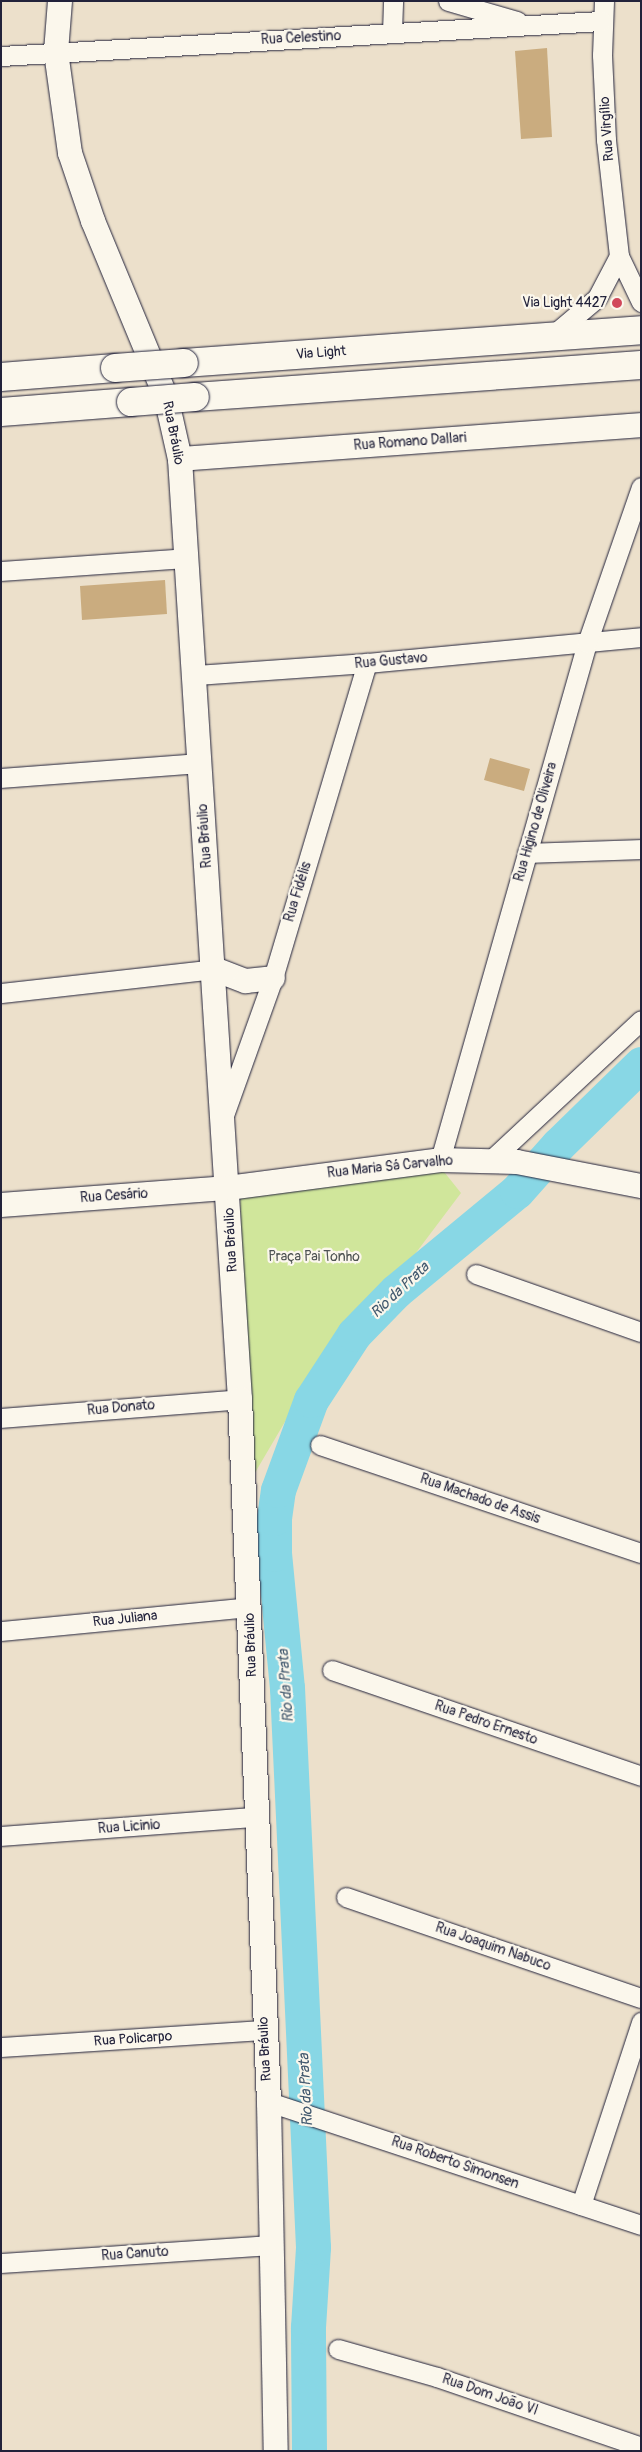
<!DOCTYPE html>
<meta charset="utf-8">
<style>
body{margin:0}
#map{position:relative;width:642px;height:2452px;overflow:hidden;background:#ece0cb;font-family:Pangolin,sans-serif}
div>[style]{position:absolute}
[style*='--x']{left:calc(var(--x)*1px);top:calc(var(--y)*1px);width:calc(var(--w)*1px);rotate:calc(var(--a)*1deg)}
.green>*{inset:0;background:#d0e69b}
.river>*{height:35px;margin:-17.5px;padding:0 17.5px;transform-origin:17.5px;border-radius:17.5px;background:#88d7e5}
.building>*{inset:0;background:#caac7f}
.roads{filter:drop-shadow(0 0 1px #22223b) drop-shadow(0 0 1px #22223b)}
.minor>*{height:19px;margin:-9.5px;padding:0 9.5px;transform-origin:9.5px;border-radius:9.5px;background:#fbf7ec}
.tertiary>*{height:24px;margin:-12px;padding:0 12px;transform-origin:12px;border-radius:12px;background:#fbf7ec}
.primary>*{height:28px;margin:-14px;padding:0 14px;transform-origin:14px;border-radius:14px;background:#fbf7ec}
.bridges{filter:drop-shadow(0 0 1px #22223b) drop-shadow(0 0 1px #22223b)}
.primary-bridge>*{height:28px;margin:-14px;padding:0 14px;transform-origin:14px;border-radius:14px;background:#fbf7ec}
.dots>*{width:14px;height:14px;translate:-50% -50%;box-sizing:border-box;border:2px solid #fbf7ec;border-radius:50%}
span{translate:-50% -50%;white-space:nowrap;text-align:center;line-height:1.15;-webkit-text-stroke:4.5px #fbf7ec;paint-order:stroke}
.street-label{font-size:14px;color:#22223b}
.poi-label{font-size:14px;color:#22223b}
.right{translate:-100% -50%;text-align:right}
.park-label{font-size:14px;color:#4e5353}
.water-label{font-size:15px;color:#41586e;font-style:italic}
.frame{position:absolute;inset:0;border:2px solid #22223b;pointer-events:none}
</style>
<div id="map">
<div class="green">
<div style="clip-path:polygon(441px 1168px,461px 1193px,406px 1266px,350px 1325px,313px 1374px,249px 1483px,240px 1194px)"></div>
</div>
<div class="river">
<div style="--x:309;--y:2451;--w:124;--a:-90.5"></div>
<div style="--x:308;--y:2327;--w:80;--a:-86.4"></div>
<div style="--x:313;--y:2247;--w:560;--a:-92.66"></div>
<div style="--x:287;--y:1688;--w:135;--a:-95.5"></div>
<div style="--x:274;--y:1554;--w:36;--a:-90"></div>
<div style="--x:274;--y:1518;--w:28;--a:-82"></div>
<div style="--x:278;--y:1490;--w:96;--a:-69.9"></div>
<div style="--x:311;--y:1400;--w:79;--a:-56.9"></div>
<div style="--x:354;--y:1334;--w:60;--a:-45.7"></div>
<div style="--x:396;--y:1291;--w:157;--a:-39.6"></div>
<div style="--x:517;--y:1191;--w:62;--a:-48.3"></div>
<div style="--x:558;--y:1145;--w:116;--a:-44.3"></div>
</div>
<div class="building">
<div style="clip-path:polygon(547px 48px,552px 137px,521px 139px,515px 51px)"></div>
<div style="clip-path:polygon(165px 580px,167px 614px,82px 620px,80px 586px)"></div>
<div style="clip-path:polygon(490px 758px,530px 769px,524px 791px,484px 780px)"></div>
</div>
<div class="roads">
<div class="minor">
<div style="--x:448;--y:1;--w:72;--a:16.2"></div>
<div style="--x:604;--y:1;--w:54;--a:92.1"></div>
<div style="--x:602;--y:55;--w:85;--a:87.3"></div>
<div style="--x:606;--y:140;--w:117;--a:83.6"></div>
<div style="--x:619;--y:256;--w:51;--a:64.4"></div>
<div style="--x:392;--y:32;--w:31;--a:-88"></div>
<div style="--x:1;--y:56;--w:601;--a:-3.34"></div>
<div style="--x:553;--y:335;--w:57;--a:-40.1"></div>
<div style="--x:597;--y:298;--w:47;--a:-62.4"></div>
<div style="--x:1;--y:571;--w:186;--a:-4"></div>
<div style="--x:196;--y:675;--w:171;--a:-4"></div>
<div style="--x:367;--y:663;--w:275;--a:-5.4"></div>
<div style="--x:1;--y:778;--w:200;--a:-4.3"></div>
<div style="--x:527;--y:853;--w:114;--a:-2"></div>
<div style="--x:1;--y:993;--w:214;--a:-6.4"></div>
<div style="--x:224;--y:1115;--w:145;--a:-70.3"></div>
<div style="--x:273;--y:978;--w:329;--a:-73.4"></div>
<div style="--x:440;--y:1160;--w:537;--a:-74.13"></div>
<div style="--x:587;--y:643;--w:165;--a:-70.9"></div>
<div style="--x:491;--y:1160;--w:205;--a:-43"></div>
<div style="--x:476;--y:1274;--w:175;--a:19.4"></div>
<div style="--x:1;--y:1418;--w:240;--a:-4.5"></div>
<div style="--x:320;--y:1445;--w:339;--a:18.6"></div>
<div style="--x:1;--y:1631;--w:250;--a:-5.5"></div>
<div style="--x:332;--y:1670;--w:327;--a:18.9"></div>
<div style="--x:1;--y:1836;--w:256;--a:-4.3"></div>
<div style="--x:346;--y:1897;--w:312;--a:18.9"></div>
<div style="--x:1;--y:2047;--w:264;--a:-3.7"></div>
<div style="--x:269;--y:2102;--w:392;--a:18.3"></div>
<div style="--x:581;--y:2205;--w:193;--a:-71.8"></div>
<div style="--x:1;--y:2263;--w:269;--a:-3.8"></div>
<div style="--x:338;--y:2349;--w:103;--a:15.8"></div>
<div style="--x:437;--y:2377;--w:216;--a:18.9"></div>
</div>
<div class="tertiary">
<div style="--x:60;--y:1;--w:51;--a:94.5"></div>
<div style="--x:56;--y:52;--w:102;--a:82.1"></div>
<div style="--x:70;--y:153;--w:72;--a:71.3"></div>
<div style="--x:93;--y:221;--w:191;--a:67.5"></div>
<div style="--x:166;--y:397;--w:64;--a:77.3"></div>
<div style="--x:180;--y:459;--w:942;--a:86.35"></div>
<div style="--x:240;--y:1399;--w:704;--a:87.64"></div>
<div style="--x:269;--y:2102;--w:349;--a:88.9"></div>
<div style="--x:180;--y:459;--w:462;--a:-4.2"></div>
<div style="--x:214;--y:969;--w:34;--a:21"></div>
<div style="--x:246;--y:981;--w:27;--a:-6"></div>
<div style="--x:1;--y:1205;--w:228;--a:-4.3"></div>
<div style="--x:228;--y:1188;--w:214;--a:-7.5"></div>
<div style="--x:440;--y:1160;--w:77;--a:1.5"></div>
<div style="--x:517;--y:1162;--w:126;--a:11"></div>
</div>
<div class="primary">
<div style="--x:184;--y:363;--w:458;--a:-4.1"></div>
<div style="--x:1;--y:377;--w:114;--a:-4.5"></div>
<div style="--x:195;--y:397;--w:447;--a:-4.1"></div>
<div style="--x:1;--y:412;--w:130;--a:-4.4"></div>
</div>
</div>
<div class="bridges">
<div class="primary-bridge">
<div style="--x:115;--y:368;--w:69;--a:-4.1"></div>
<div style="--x:131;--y:402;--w:64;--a:-4.5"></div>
</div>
</div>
<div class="dots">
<div style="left:617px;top:303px;background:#d1495b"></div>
</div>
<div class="street-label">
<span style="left:301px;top:38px;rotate:-3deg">Rua Celestino</span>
<span style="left:607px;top:129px;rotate:-94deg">Rua Virgílio</span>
<span style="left:321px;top:353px;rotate:-4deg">Via Light</span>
<span style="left:173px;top:433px;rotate:79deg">Rua Bráulio</span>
<span style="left:410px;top:442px;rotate:-4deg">Rua Romano Dallari</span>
<span style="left:391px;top:661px;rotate:-5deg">Rua Gustavo</span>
<span style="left:536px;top:822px;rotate:-74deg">Rua Higino de Oliveira</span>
<span style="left:205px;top:836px;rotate:-94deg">Rua Bráulio</span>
<span style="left:298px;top:892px;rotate:-73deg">Rua Fidélis</span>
<span style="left:390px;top:1167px;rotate:-6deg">Rua Maria Sá Carvalho</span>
<span style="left:114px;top:1196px;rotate:-4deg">Rua Cesário</span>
<span style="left:231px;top:1240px;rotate:-93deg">Rua Bráulio</span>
<span style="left:121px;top:1408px;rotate:-5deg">Rua Donato</span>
<span style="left:480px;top:1499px;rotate:19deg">Rua Machado de Assis</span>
<span style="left:125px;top:1619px;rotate:-6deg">Rua Juliana</span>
<span style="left:251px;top:1645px;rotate:-92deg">Rua Bráulio</span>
<span style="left:486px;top:1723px;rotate:19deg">Rua Pedro Ernesto</span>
<span style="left:129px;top:1827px;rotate:-4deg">Rua Licinio</span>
<span style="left:493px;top:1947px;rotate:19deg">Rua Joaquim Nabuco</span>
<span style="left:133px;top:2039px;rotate:-4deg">Rua Policarpo</span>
<span style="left:265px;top:2049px;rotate:-93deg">Rua Bráulio</span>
<span style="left:455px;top:2163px;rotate:19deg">Rua Roberto Simonsen</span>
<span style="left:135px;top:2254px;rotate:-4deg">Rua Canuto</span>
<span style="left:490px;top:2395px;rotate:19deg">Rua Dom João VI</span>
</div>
<div class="poi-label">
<span class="right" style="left:607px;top:303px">Via Light 4427</span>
</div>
<div class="park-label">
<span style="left:314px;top:1257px">Praça Pai Tonho</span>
</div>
<div class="water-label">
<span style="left:400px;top:1290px;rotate:-43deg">Rio da Prata</span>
<span style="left:286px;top:1686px;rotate:-94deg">Rio da Prata</span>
<span style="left:306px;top:2090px;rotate:-93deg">Rio da Prata</span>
</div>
<div class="frame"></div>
</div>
